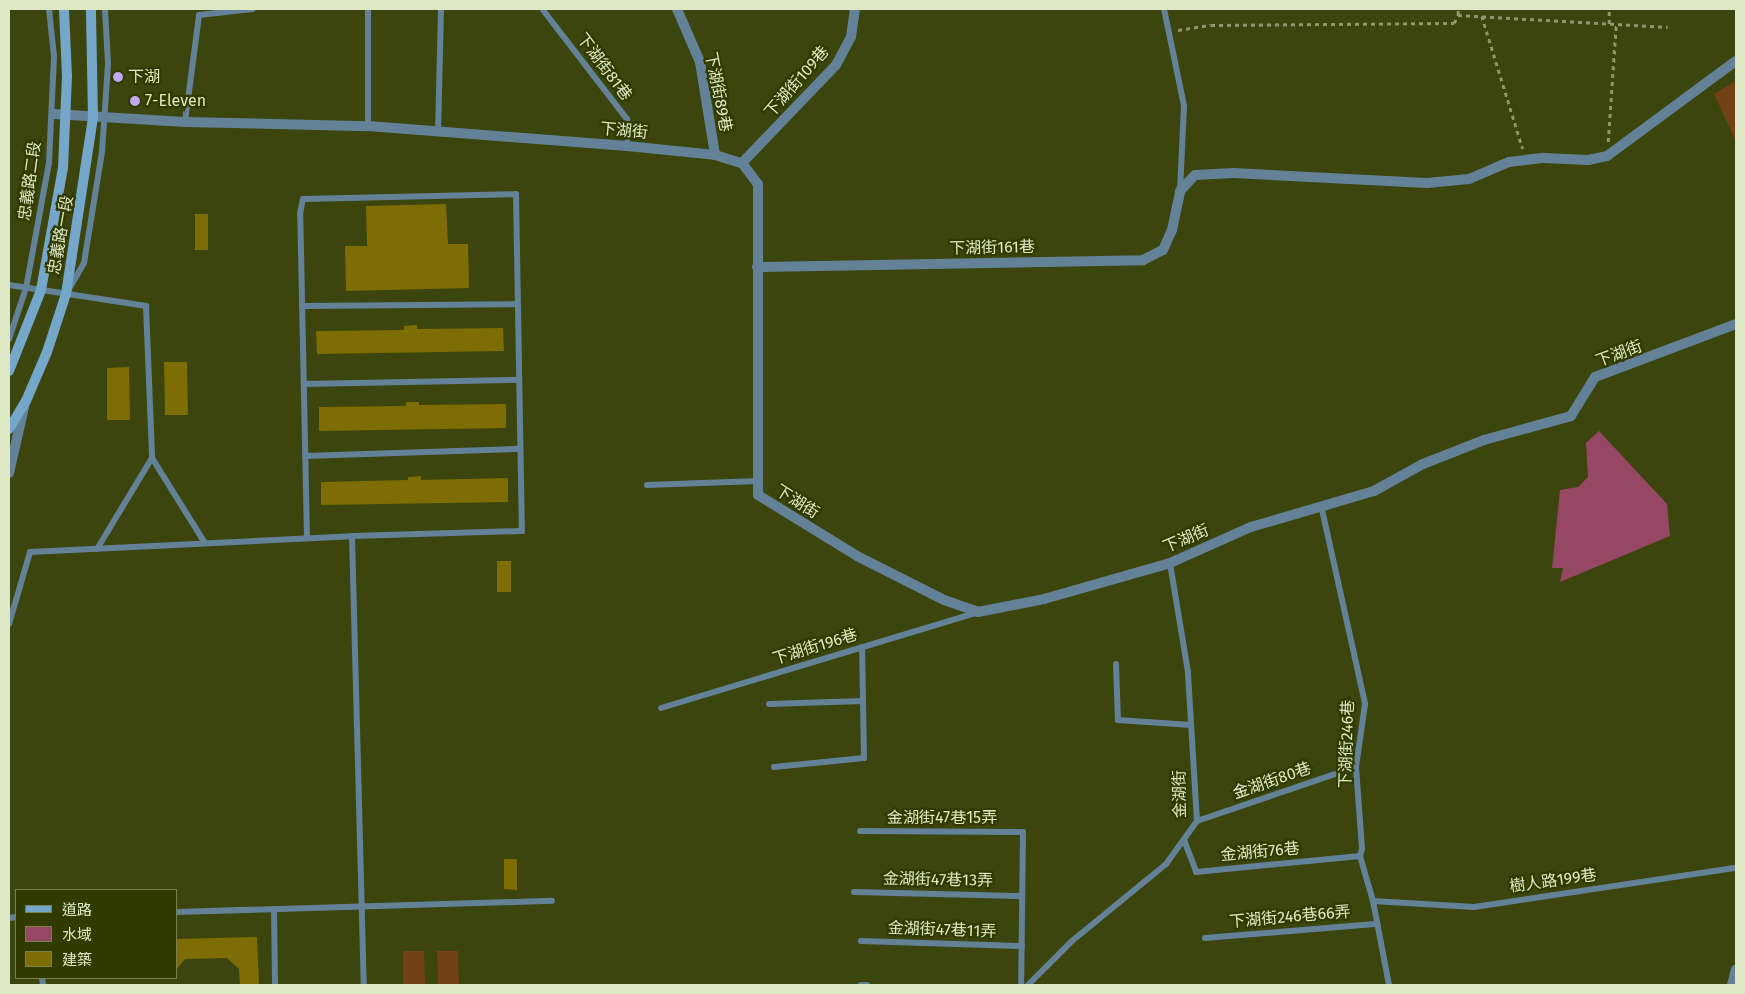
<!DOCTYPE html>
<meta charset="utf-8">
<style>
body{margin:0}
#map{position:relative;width:1745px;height:994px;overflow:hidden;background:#3b450d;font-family:"Fira Sans","Noto Sans TC",sans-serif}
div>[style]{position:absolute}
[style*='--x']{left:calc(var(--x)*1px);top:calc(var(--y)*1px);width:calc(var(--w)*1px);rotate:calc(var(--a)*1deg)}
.green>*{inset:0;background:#724114}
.water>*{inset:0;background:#964763}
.building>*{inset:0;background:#7d6d04}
.path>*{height:2.5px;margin-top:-1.25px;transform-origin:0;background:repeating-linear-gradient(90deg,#8f986a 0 4px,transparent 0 8px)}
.service>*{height:6px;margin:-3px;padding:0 3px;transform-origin:3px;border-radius:3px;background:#638298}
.minor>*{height:10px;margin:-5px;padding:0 5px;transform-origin:5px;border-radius:5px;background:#638298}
.tertiary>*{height:10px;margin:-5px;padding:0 5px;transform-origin:5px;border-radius:5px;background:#638298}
.secondary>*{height:10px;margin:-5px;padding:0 5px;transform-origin:5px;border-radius:5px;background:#74a7ca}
.dots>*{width:14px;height:14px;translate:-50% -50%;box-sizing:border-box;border:2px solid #313b00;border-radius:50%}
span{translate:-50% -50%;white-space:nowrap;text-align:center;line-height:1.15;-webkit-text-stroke:4.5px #313b00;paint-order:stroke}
.street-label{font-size:16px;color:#dfe8c4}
.poi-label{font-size:16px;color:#dfe8c4}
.left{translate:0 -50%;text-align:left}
.frame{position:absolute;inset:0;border:10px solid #dfe8c4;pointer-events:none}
.legend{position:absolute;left:15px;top:889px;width:162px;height:90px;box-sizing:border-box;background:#313b00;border:1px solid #77804e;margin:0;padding:6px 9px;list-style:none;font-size:15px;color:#dfe8c4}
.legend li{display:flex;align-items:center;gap:10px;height:25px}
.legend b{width:25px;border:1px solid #77804e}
</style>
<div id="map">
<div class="green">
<div style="clip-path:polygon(1736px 81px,1736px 142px,1714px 94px)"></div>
<div style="clip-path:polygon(403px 951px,424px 951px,425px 985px,403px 985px)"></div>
<div style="clip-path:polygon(437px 951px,458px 951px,459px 985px,438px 985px)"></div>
</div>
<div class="water">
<div style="clip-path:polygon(1599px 431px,1667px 504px,1670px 536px,1560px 582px,1563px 568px,1552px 568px,1560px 490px,1578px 487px,1588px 477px,1586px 443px)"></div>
</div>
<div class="building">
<div style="clip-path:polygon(446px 204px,448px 244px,468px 244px,469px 288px,346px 291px,345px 246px,367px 246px,366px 206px)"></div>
<div style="clip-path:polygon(195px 214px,208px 214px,208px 250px,195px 250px)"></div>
<div style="clip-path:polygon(417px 325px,417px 329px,503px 328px,504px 351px,317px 354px,316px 331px,404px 330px,404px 326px)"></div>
<div style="clip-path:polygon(164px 362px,187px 362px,188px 415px,165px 415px)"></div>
<div style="clip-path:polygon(129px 367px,130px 420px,107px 420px,107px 368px)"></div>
<div style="clip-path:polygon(406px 402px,419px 402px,419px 405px,506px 404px,506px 428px,319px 431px,319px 407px,406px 406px)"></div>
<div style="clip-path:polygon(421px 476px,421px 480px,508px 478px,508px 502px,321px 505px,321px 482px,408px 480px,408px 477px)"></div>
<div style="clip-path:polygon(497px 561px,511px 561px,511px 592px,497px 592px)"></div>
<div style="clip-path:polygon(504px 859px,517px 859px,517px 890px,504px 889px)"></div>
<div style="clip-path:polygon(257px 937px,259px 985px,240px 985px,239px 969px,227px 958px,185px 959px,176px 970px,176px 939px)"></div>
</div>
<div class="path">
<div style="--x:1458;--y:15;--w:6;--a:-90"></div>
<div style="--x:1482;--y:16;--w:139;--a:72.9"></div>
<div style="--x:1609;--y:24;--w:15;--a:-90"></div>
<div style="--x:1178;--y:30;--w:33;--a:-9"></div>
<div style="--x:1211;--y:25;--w:243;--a:-0.5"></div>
<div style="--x:1454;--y:23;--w:9;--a:-63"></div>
<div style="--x:1458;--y:15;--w:210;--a:3.3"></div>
<div style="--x:1608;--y:142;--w:118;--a:-86.1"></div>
</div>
<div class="service">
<div style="--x:368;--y:9;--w:117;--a:90"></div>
<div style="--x:1164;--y:9;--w:99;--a:78.3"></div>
<div style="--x:1184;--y:106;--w:84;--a:92.7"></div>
<div style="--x:543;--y:10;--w:138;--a:52.4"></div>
<div style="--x:627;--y:119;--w:27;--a:90"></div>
<div style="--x:185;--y:122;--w:108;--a:-82.5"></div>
<div style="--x:199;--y:15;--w:54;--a:-6.3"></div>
<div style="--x:438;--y:133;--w:124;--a:-88.6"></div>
<div style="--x:9;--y:285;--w:139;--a:8.7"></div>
<div style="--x:146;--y:306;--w:152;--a:87.7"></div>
<div style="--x:152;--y:458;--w:100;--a:58.1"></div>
<div style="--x:69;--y:289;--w:30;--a:-60"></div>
<div style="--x:84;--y:263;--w:112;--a:-80.8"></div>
<div style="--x:102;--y:152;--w:89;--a:-86.1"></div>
<div style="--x:108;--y:63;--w:54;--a:-93.2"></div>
<div style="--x:302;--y:306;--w:215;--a:-0.5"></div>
<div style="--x:9;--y:339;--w:54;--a:-71.6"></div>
<div style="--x:26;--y:288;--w:127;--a:-79.6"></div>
<div style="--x:49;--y:163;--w:107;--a:-87.3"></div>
<div style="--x:54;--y:56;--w:47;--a:-96.1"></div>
<div style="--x:304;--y:384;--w:215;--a:-1.1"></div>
<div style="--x:305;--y:456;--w:215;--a:-1.9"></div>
<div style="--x:647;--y:485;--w:111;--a:-2.1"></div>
<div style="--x:1321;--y:505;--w:204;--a:77.5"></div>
<div style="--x:1365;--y:704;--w:64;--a:98.1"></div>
<div style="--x:1356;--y:767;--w:82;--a:85.8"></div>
<div style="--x:1362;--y:849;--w:7;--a:106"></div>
<div style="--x:1360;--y:856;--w:47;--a:73.9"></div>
<div style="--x:1373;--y:901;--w:86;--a:79.2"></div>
<div style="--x:307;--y:538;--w:324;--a:-91.2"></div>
<div style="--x:300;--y:214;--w:15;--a:-79"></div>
<div style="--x:303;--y:199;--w:213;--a:-1.3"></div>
<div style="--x:516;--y:194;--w:337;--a:89"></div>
<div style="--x:522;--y:531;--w:170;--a:178.3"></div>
<div style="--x:97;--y:549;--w:106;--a:-58.9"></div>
<div style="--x:9;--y:624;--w:75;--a:-73.7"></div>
<div style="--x:30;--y:552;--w:322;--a:-2.8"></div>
<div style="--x:352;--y:536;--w:449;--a:88.5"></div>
<div style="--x:1116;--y:664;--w:56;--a:88"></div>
<div style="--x:1118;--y:720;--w:73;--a:3.9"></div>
<div style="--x:769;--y:704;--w:94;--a:-1.8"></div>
<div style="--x:661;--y:708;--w:329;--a:-16.8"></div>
<div style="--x:774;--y:767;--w:90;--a:-5.7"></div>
<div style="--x:864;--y:758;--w:111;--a:-91"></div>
<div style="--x:1197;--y:821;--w:168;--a:-18.8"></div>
<div style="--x:860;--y:831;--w:163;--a:0.4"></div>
<div style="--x:1023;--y:832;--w:153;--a:90.7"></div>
<div style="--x:1184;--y:840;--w:34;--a:69"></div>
<div style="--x:1196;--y:872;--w:165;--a:-5.6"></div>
<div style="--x:854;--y:892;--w:168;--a:1.4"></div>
<div style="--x:1373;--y:901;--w:101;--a:3.4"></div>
<div style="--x:1474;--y:907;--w:265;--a:-8.5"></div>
<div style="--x:274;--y:909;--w:76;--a:89.2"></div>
<div style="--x:176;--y:912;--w:376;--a:-1.7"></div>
<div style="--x:9;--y:918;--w:7;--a:-8"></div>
<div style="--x:1205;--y:938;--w:173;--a:-4.7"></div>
<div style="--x:861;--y:941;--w:161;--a:1.8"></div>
<div style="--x:42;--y:978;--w:7;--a:82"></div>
<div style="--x:861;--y:985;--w:6;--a:0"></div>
<div style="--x:1028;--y:985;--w:62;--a:-45"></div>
<div style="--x:1072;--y:941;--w:122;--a:-39.3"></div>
<div style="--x:1166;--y:864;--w:53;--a:-54.2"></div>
<div style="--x:1197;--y:821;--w:149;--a:-93.5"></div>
<div style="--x:1188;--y:672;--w:110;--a:-99.4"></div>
</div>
<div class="minor">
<div style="--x:677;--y:9;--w:58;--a:66.5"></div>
<div style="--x:700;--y:62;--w:94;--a:80.8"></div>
<div style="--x:54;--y:114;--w:131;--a:3.5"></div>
<div style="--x:185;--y:122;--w:183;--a:1.3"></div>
<div style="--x:368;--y:126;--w:260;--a:4.4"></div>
<div style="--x:627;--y:146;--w:88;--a:5.8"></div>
<div style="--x:715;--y:155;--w:28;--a:17"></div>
<div style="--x:742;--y:163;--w:26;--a:53"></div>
<div style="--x:758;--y:184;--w:311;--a:90"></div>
<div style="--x:758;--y:495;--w:116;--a:31.6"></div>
<div style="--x:857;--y:556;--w:97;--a:26.8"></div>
<div style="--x:944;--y:600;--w:36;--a:19"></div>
<div style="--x:978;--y:612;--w:67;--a:-11.1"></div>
<div style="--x:1044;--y:599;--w:131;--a:-15.9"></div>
<div style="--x:1170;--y:563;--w:89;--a:-24"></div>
<div style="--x:1251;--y:527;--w:128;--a:-16.3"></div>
<div style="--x:1374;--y:491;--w:56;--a:-28.9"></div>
<div style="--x:1423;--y:464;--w:66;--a:-21.5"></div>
<div style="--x:1484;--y:440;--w:90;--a:-15.4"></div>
<div style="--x:1571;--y:416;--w:46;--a:-58.4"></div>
<div style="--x:1595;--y:377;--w:151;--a:-20.6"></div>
<div style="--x:742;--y:163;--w:136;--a:-46.2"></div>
<div style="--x:836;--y:65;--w:32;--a:-62"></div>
<div style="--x:851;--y:37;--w:28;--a:-82"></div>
<div style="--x:757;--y:267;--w:386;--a:-1"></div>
<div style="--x:1143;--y:260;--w:22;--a:-27"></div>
<div style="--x:1163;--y:250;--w:22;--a:-66"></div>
<div style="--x:1172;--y:230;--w:40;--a:-78"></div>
<div style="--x:1180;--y:191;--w:22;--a:-47"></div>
<div style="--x:1195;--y:175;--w:39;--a:-3"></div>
<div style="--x:1234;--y:173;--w:193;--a:3"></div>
<div style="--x:1427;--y:183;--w:42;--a:-5.4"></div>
<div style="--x:1469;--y:179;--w:43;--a:-23"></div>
<div style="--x:1509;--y:162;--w:35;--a:-7"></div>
<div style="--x:1544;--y:158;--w:44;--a:2.6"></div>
<div style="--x:1588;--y:160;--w:19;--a:-12"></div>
<div style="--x:1607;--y:156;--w:160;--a:-36.4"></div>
<div style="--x:9;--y:473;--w:72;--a:-77.1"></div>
</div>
<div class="tertiary">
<div style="--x:1732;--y:985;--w:16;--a:-76"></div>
</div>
<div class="secondary">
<div style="--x:9;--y:371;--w:87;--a:-68.4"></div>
<div style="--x:41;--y:290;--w:124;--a:-79.8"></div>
<div style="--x:63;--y:168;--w:92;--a:-87.5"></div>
<div style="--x:67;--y:76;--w:67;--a:-92.6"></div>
<div style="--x:9;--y:429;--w:33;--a:-59"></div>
<div style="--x:26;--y:401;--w:53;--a:-66.8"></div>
<div style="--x:47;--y:352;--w:61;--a:-71.9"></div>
<div style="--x:66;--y:294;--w:179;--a:-81.3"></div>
<div style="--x:93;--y:117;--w:108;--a:-91.1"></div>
</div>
<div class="dots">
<div style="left:118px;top:77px;background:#c1a8f3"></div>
<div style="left:135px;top:101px;background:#c1a8f3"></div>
</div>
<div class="street-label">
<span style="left:604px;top:67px;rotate:53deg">下湖街81巷</span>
<span style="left:797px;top:82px;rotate:-49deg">下湖街109巷</span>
<span style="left:718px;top:92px;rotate:79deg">下湖街89巷</span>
<span style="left:624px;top:131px;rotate:5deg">下湖街</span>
<span style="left:30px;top:181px;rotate:-82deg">忠義路二段</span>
<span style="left:61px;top:235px;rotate:-80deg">忠義路一段</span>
<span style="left:992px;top:248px;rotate:-1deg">下湖街161巷</span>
<span style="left:1619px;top:354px;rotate:-20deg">下湖街</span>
<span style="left:797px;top:502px;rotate:32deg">下湖街</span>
<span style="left:1186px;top:539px;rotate:-23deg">下湖街</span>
<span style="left:815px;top:647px;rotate:-17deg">下湖街196巷</span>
<span style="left:1347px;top:744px;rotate:-88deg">下湖街246巷</span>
<span style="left:1272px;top:781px;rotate:-19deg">金湖街80巷</span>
<span style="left:1180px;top:794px;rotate:-91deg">金湖街</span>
<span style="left:942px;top:818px">金湖街47巷15弄</span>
<span style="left:1260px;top:852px;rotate:-5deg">金湖街76巷</span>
<span style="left:938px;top:880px;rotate:1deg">金湖街47巷13弄</span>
<span style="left:1553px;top:881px;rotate:-8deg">樹人路199巷</span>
<span style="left:1290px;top:917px;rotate:-5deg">下湖街246巷66弄</span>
<span style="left:942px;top:930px;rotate:2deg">金湖街47巷11弄</span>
</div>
<div class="poi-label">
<span class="left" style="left:128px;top:77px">下湖</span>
<span class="left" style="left:145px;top:101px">7-Eleven</span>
</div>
<div class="frame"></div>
<ul class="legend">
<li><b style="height:6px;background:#74a7ca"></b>道路</li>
<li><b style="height:14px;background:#964763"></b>水域</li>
<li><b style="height:14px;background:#7d6d04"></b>建築</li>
</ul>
</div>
